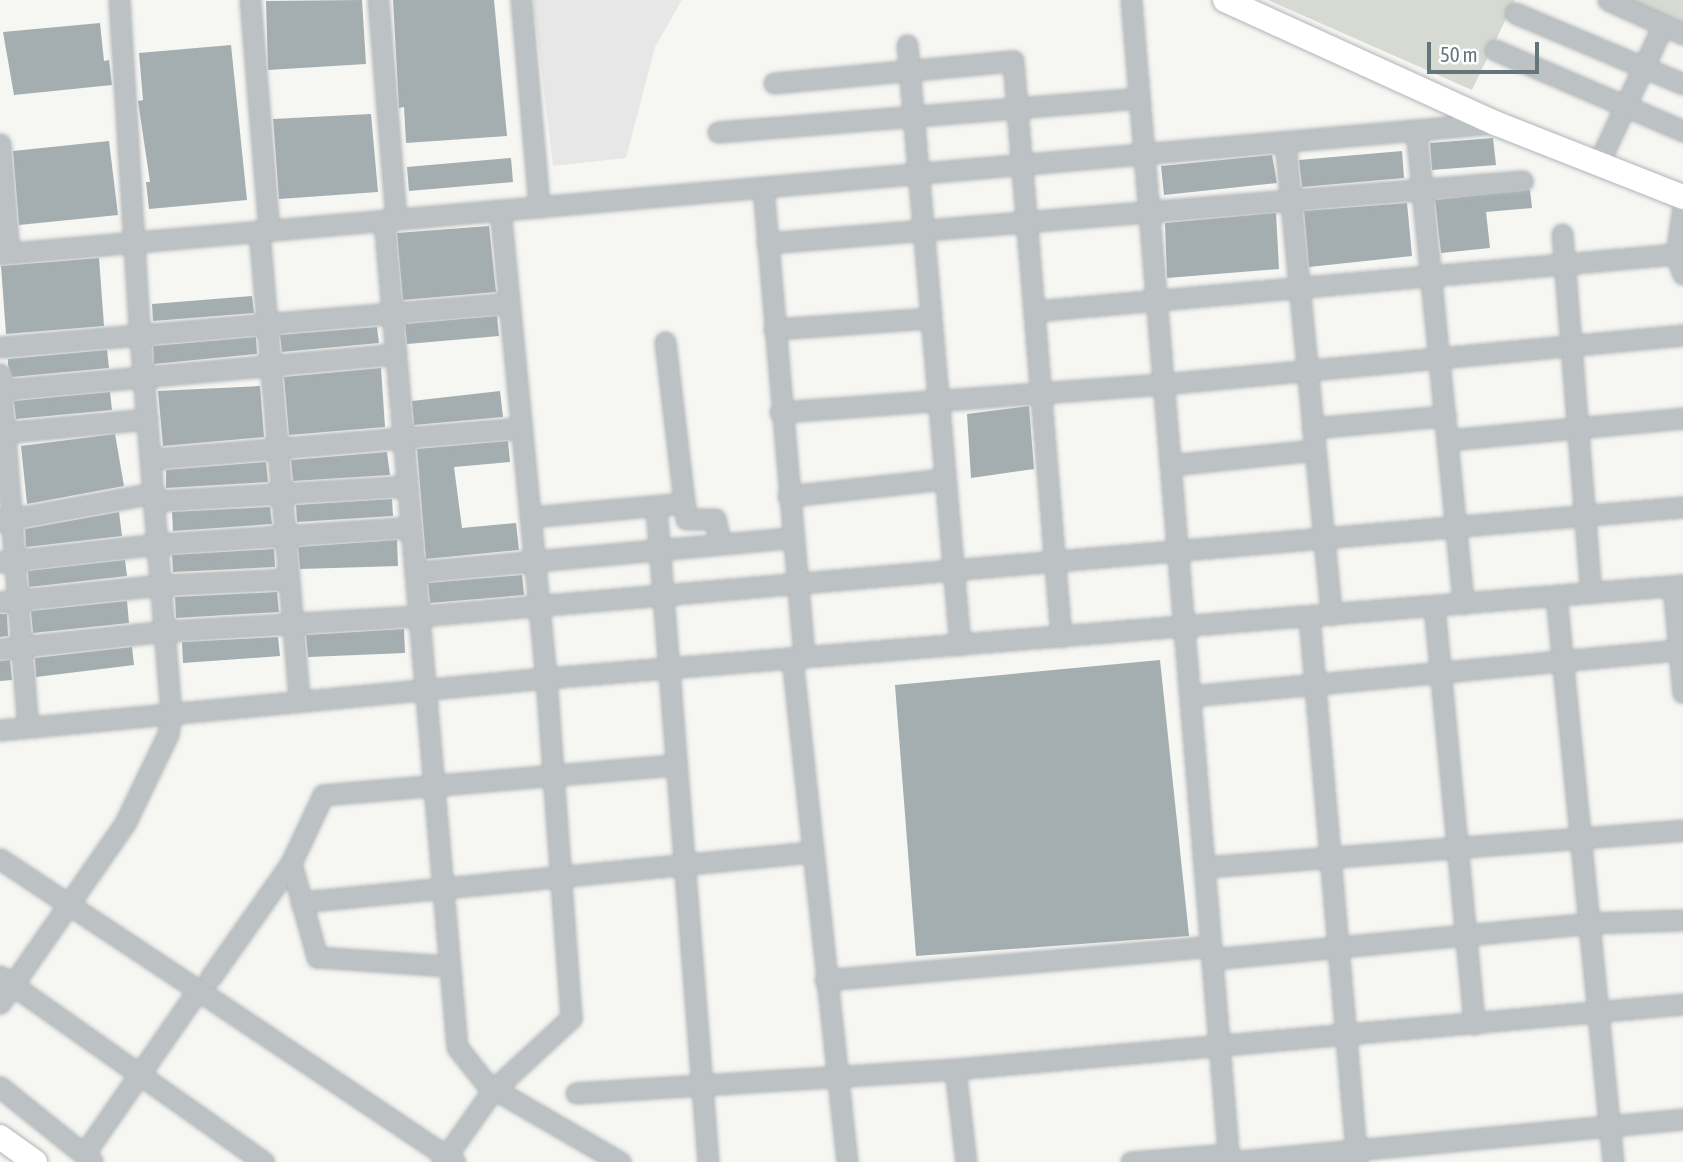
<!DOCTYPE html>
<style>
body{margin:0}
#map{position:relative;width:1683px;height:1162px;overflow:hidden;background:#f6f6f3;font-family:"Asap Condensed",sans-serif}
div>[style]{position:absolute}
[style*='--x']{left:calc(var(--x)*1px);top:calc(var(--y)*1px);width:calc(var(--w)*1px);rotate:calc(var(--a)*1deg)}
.built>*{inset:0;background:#e7e7e7}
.green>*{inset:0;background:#d7dad3}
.building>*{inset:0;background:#a4adb0}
.roads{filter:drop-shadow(0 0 2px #b0b5b7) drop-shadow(0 0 2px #b0b5b7)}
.minor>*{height:19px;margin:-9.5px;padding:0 9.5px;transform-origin:9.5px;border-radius:9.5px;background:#bcc1c3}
.major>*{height:24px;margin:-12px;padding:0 12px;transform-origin:12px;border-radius:12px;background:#fff}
span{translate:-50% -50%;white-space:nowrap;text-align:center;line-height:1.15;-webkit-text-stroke:7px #fff;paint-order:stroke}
.scale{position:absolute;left:1427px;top:42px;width:112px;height:32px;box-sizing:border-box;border:4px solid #65767b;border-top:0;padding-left:9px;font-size:21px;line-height:24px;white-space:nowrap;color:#65767b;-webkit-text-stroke:5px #fff;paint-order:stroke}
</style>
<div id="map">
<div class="built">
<div style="clip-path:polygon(533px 0,682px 0,655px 47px,626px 158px,553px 166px)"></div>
</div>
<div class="green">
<div style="clip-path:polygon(1268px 0,1515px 0,1472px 90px)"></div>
<div style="clip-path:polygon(1599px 0,1683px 0,1683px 37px)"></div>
</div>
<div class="building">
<div style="clip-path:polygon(362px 0,366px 64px,268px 70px,266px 1px)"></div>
<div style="clip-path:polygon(393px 0,494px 0,507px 136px,406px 143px,404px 107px,399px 108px)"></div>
<div style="clip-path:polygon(100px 23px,104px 61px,109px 60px,112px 85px,14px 95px,3px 32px)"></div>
<div style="clip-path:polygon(231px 45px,247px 200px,149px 209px,146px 182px,150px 182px,138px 101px,143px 100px,139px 53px)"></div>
<div style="clip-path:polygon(371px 114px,378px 192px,279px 199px,273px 119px)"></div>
<div style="clip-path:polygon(1493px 138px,1496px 165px,1432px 170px,1430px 143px)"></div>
<div style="clip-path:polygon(109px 141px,118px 215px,19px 225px,13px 151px)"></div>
<div style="clip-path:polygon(1402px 151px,1404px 178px,1302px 187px,1299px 160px)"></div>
<div style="clip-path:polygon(1272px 155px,1277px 183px,1164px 195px,1161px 166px)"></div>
<div style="clip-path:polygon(511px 158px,513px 182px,409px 191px,407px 167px)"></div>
<div style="clip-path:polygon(1530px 190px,1532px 208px,1486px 212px,1490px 248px,1441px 253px,1435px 200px)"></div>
<div style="clip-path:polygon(1407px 203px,1412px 256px,1309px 267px,1304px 211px)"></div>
<div style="clip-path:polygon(1276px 213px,1279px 269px,1167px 278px,1165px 223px)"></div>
<div style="clip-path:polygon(489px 226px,496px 292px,403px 300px,397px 233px)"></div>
<div style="clip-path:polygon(99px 258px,104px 326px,6px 334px,1px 266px)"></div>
<div style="clip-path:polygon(252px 296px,254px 313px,153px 321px,152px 304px)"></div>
<div style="clip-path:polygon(497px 316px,499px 336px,407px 344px,405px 324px)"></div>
<div style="clip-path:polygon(377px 327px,379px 343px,282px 352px,280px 335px)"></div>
<div style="clip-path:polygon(256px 337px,257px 354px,154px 364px,153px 346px)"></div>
<div style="clip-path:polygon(107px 350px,109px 368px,12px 377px,8px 365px,8px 359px)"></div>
<div style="clip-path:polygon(381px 368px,385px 427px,289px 435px,284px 377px)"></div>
<div style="clip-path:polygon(260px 386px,264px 437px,163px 446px,158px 391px)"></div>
<div style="clip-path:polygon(500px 391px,503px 417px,414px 425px,412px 401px)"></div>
<div style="clip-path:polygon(110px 392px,112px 410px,16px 419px,14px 401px)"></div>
<div style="clip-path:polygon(1029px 406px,1034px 469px,971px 478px,967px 414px)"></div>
<div style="clip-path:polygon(115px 434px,124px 486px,27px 504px,21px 446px)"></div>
<div style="clip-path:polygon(508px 441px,510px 462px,454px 467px,462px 528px,516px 523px,519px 550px,426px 559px,417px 449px)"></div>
<div style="clip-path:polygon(387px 452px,390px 475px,293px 481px,291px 460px)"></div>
<div style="clip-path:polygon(266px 462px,268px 482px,166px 488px,166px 470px)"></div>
<div style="clip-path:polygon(392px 499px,393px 516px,297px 522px,296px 505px)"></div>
<div style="clip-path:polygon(270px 507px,272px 524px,173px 531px,172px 512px)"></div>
<div style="clip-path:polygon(119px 512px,122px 536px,26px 547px,25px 529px)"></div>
<div style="clip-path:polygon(397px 540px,398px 566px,300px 569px,298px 547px)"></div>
<div style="clip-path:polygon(274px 549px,275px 567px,173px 572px,172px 555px)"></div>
<div style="clip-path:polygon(125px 560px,127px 576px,29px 587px,28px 571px)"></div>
<div style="clip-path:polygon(522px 575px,524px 595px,430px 603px,428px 583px)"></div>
<div style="clip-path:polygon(277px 592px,279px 612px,176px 618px,175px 597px)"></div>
<div style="clip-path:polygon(127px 601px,129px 623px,33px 633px,31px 611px)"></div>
<div style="clip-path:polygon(0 614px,7px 614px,8px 636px,0 637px)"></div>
<div style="clip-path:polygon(404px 629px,405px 653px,308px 657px,306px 635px)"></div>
<div style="clip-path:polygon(278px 637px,280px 656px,183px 663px,182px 642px)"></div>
<div style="clip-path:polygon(132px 647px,134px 665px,36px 677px,35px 658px)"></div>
<div style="clip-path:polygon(10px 660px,12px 680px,0 681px,0 661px)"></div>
<div style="clip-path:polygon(1160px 660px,1189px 936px,916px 956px,895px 685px)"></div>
</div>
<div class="roads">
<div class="minor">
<div style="--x:250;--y:0;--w:231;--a:85.3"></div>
<div style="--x:378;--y:0;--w:220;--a:85.3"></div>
<div style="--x:521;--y:0;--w:208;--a:85"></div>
<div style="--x:1131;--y:0;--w:1166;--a:85.18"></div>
<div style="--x:1229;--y:1162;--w:456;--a:-5.4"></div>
<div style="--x:1608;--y:0;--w:82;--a:24.4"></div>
<div style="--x:1515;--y:13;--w:182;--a:22.9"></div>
<div style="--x:907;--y:45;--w:602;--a:84.95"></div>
<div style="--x:1495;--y:50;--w:205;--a:23.3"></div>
<div style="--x:774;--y:83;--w:240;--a:-5.3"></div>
<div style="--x:1013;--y:61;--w:578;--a:85.24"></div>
<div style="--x:1416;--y:130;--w:476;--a:84.3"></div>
<div style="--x:718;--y:132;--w:422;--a:-4.6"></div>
<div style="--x:1285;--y:142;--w:475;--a:84.4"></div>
<div style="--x:0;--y:144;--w:109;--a:85.3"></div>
<div style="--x:1598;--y:164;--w:153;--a:-64.9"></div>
<div style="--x:763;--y:187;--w:472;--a:85"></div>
<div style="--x:1683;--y:206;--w:49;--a:98.3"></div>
<div style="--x:1676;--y:254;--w:21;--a:71"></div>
<div style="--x:384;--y:220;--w:830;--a:84.96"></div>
<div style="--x:457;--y:1047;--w:56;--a:51.5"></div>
<div style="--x:259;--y:231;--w:472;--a:85.1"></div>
<div style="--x:1562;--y:234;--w:360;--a:85.4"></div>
<div style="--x:767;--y:243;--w:758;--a:-4.69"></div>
<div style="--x:0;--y:254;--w:1501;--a:-5.01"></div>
<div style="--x:1035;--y:311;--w:644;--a:-5.08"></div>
<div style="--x:774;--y:329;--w:157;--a:-4"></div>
<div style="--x:665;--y:342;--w:178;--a:83.2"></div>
<div style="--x:686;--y:519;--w:29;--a:0"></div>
<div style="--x:715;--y:519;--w:26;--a:77"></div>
<div style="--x:0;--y:347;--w:511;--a:-4.94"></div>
<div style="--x:0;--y:374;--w:354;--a:85.5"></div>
<div style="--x:0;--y:390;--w:398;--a:-5.2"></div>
<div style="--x:780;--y:412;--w:384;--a:-4.2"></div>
<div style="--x:1163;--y:384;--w:522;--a:-5.38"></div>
<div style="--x:1312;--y:428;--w:134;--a:-5.2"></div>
<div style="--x:0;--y:433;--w:148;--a:-5.4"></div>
<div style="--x:1447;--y:440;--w:237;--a:-5.3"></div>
<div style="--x:151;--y:459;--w:372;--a:-4.8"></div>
<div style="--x:1170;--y:465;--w:146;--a:-5.9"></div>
<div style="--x:788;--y:496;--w:158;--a:-6.2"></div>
<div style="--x:154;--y:501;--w:254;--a:-3.4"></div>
<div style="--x:656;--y:507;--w:657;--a:85.46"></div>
<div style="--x:530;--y:517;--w:155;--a:-5.2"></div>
<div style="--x:0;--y:521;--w:157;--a:-10.3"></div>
<div style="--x:0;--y:562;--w:159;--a:-6.5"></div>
<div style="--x:158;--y:544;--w:254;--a:-3.8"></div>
<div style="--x:415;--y:572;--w:379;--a:-5.2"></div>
<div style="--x:1673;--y:586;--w:107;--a:84.7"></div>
<div style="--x:1556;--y:596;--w:569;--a:84.25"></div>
<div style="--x:0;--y:602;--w:162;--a:-6"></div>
<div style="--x:161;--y:585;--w:126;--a:-2.7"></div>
<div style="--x:1434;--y:606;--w:420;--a:84.5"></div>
<div style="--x:1309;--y:617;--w:547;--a:84.97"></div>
<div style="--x:0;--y:649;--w:166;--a:-6.2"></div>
<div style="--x:165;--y:631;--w:254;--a:-3.4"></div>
<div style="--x:419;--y:616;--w:1269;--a:-4.93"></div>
<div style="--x:792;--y:658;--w:507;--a:83.77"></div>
<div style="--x:1190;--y:696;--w:495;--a:-5.4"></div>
<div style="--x:0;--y:730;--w:548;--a:-5.44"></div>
<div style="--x:546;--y:678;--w:1141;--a:-4.68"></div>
<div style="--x:0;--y:859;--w:237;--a:33.5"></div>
<div style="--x:198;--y:990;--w:200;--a:124.8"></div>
<div style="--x:291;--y:863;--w:98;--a:74.5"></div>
<div style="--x:317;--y:957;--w:133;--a:3.9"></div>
<div style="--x:1204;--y:867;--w:480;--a:-4.4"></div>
<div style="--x:301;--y:902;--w:513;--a:-5.59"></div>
<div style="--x:1212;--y:959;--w:380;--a:-5.4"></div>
<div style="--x:1590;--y:923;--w:93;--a:-1.8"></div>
<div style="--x:0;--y:976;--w:323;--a:35.2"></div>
<div style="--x:210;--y:978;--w:141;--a:-54.8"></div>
<div style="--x:291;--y:863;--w:75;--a:-64.8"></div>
<div style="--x:323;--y:795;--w:354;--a:-4.9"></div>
<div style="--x:825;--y:980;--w:387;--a:-5"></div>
<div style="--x:198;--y:990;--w:309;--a:33.8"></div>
<div style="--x:0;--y:1003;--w:219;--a:-55.2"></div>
<div style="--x:125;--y:823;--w:99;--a:-64.2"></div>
<div style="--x:168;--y:734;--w:20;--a:-81"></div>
<div style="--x:171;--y:714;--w:389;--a:-94.7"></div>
<div style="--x:139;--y:326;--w:327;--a:-93.5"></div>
<div style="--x:955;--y:1069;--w:94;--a:83.3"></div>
<div style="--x:0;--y:1087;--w:118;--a:38.8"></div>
<div style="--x:494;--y:1089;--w:146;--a:30.1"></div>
<div style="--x:576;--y:1093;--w:380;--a:-3.6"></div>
<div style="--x:955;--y:1069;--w:731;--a:-5.1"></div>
<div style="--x:442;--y:1162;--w:87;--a:-54.8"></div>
<div style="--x:492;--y:1091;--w:108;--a:-42.7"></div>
<div style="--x:571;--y:1018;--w:341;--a:-94.2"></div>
<div style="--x:546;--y:678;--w:470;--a:-95.6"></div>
<div style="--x:1131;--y:1162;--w:98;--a:-4.7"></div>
</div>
<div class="major">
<div style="--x:1225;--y:0;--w:297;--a:24.5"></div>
<div style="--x:1495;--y:123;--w:202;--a:21.5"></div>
<div style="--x:0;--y:1137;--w:43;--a:35.5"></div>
</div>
</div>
<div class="scale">50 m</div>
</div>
